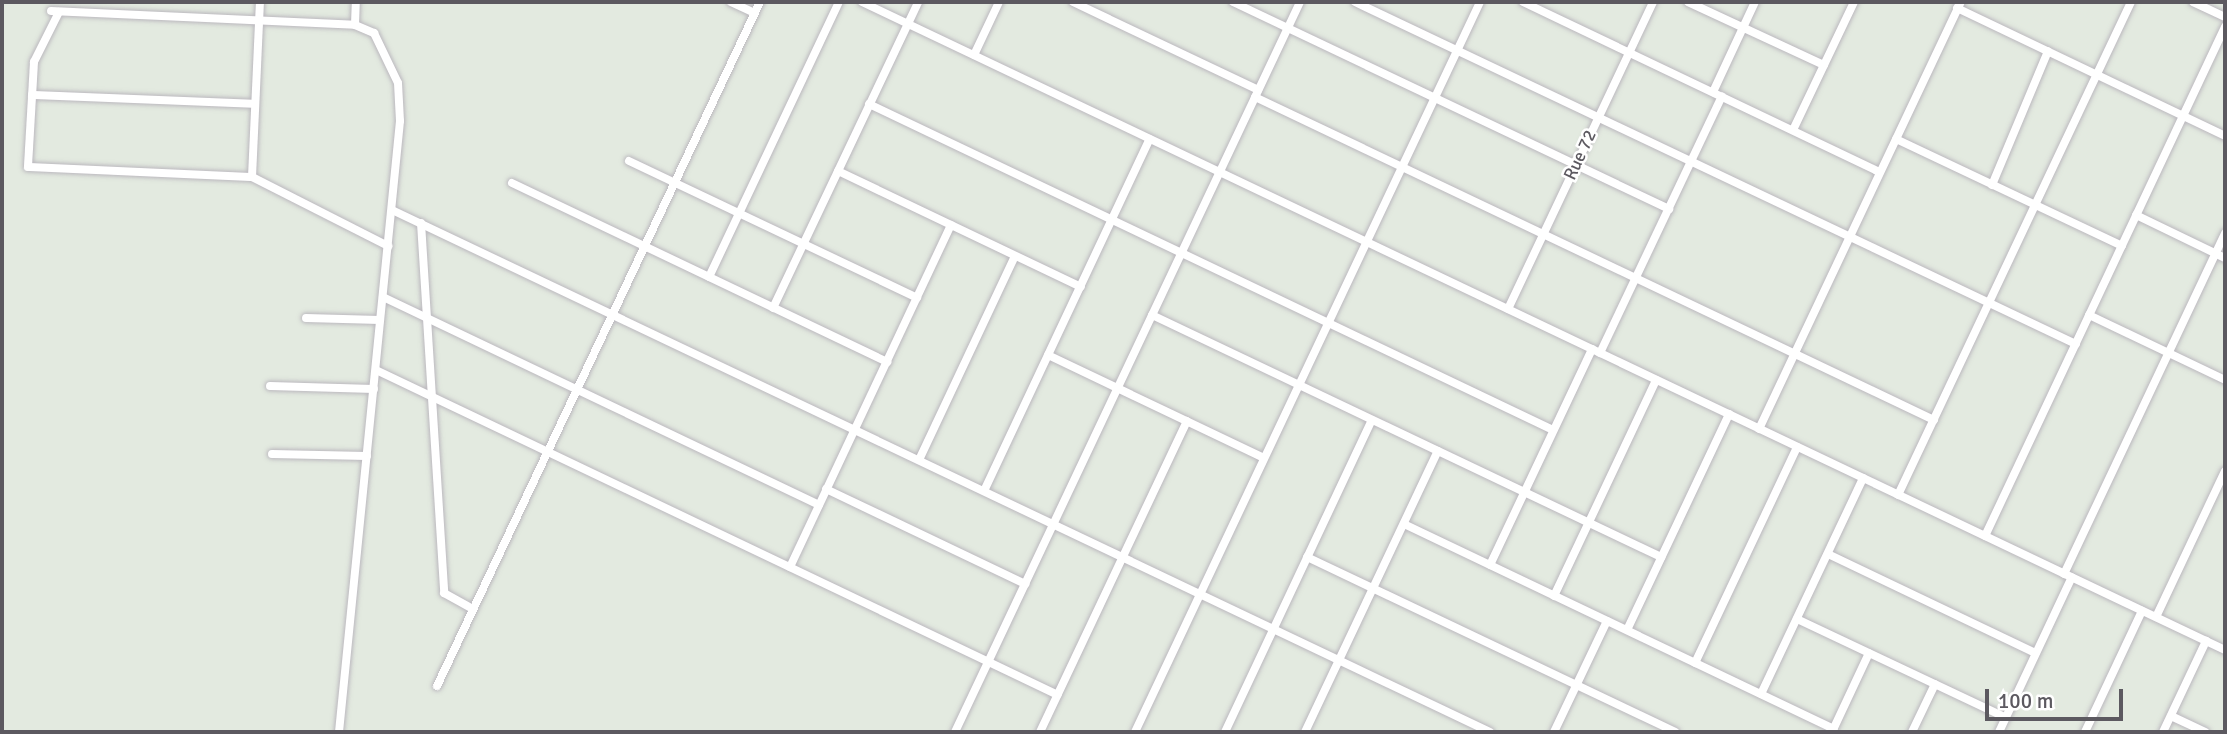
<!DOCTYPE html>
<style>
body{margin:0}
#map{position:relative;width:2227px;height:734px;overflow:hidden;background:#e3eae0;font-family:Signika,sans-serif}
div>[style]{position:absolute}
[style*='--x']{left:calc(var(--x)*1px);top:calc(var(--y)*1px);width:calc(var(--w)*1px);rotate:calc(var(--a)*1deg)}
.roads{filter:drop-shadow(0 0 2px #bbb8be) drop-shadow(0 0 2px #bbb8be)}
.street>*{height:8px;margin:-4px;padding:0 4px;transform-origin:4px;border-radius:4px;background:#fff}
span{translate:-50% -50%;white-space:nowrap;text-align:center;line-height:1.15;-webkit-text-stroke:5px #fff;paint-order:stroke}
.street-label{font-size:18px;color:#5c5960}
.frame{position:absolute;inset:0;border:4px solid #5c5960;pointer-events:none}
.scale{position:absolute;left:1985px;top:689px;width:138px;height:32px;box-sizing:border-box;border:4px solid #5c5960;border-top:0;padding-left:9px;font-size:21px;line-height:24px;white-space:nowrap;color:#5c5960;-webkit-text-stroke:5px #fff;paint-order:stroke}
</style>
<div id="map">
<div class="roads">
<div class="street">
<div style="--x:731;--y:2;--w:26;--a:25"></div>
<div style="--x:862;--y:2;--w:1509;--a:25.43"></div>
<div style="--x:1073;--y:2;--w:205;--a:25.4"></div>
<div style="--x:1233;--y:2;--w:483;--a:25.4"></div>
<div style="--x:1355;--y:2;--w:798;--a:25.38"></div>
<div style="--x:1523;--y:2;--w:395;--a:25.5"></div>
<div style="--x:1688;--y:2;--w:150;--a:24.9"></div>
<div style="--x:2193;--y:2;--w:35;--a:25"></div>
<div style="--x:1957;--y:8;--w:297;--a:25.5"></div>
<div style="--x:51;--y:11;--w:304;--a:2.6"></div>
<div style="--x:355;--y:25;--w:21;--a:23"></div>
<div style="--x:374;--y:33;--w:55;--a:64.4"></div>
<div style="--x:398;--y:83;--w:38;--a:87"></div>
<div style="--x:400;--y:121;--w:614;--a:95.7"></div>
<div style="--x:59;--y:12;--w:56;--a:116.6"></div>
<div style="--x:34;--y:62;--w:105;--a:93.3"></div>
<div style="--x:28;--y:167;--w:224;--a:2.6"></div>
<div style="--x:252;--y:177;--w:153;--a:26.9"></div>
<div style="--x:355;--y:25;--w:23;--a:-88"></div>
<div style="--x:974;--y:55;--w:59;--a:-64.7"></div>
<div style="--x:1713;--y:92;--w:99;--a:-65"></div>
<div style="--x:32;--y:95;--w:223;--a:2.3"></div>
<div style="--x:1255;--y:97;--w:752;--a:25.44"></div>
<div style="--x:869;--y:104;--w:758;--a:25.48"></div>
<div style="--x:1793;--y:130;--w:142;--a:-64.5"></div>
<div style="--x:1896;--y:139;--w:250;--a:25.3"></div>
<div style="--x:629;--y:161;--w:319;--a:25.4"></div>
<div style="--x:838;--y:171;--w:269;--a:25.5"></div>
<div style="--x:252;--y:177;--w:175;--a:-87.4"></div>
<div style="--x:512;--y:183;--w:416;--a:25.5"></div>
<div style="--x:1992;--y:185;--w:145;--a:-67.3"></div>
<div style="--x:392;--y:210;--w:1216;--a:25.43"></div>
<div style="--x:2136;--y:215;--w:99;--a:25.8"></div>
<div style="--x:421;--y:223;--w:371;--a:86.4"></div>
<div style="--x:444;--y:593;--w:33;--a:29"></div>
<div style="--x:709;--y:277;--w:304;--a:-64.7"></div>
<div style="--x:383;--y:297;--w:483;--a:25.5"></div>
<div style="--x:773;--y:308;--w:339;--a:-64.6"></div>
<div style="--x:1508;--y:309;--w:340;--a:-64.7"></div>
<div style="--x:1152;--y:315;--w:564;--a:25.43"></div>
<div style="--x:2089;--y:315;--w:151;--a:25.5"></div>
<div style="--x:306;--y:318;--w:74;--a:1.5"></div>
<div style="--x:1600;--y:353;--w:284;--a:-64.6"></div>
<div style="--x:1048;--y:355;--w:239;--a:25.5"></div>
<div style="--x:376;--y:370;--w:755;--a:25.48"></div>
<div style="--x:270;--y:386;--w:104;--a:1.7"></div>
<div style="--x:1759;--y:429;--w:472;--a:-64.7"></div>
<div style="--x:272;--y:454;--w:95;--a:1.2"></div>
<div style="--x:919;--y:460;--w:225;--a:-64.8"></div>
<div style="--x:826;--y:489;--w:221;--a:25.5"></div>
<div style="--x:984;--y:491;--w:389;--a:-64.8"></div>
<div style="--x:1898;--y:495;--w:545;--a:-64.7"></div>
<div style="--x:1404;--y:524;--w:476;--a:25.5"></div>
<div style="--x:1985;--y:536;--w:563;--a:-64.76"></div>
<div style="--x:1828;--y:554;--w:230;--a:25.5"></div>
<div style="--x:1307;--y:557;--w:408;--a:25.4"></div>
<div style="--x:1490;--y:565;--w:239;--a:-64.7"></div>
<div style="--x:790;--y:567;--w:378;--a:-64.8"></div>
<div style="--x:2064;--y:574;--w:377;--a:-64.7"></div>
<div style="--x:1554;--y:596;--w:239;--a:-64.7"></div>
<div style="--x:2156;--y:617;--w:161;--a:-64.7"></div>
<div style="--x:1797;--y:619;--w:231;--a:25.3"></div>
<div style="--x:1627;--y:630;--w:239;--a:-64.7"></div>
<div style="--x:1695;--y:663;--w:239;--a:-64.7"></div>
<div style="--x:437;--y:686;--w:756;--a:-64.72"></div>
<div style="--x:1761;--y:694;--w:239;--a:-64.7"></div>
<div style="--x:2171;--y:716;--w:38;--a:25"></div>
<div style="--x:955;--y:732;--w:807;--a:-64.7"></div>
<div style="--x:1040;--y:732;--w:344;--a:-64.7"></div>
<div style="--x:1135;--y:732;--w:807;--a:-64.7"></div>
<div style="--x:1225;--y:732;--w:345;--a:-64.8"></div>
<div style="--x:1305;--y:732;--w:311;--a:-64.7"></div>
<div style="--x:1554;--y:732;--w:123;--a:-64.5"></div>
<div style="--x:1832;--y:732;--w:87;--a:-64.9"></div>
<div style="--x:1912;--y:732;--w:53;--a:-64.4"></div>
<div style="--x:1999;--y:732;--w:171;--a:-64.8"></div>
<div style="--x:2085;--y:732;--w:134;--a:-64.8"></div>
<div style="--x:2163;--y:732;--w:101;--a:-64.7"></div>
</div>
</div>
<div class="street-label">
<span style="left:1580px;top:155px;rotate:-65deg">Rue 72</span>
</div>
<div class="frame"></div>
<div class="scale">100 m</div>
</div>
